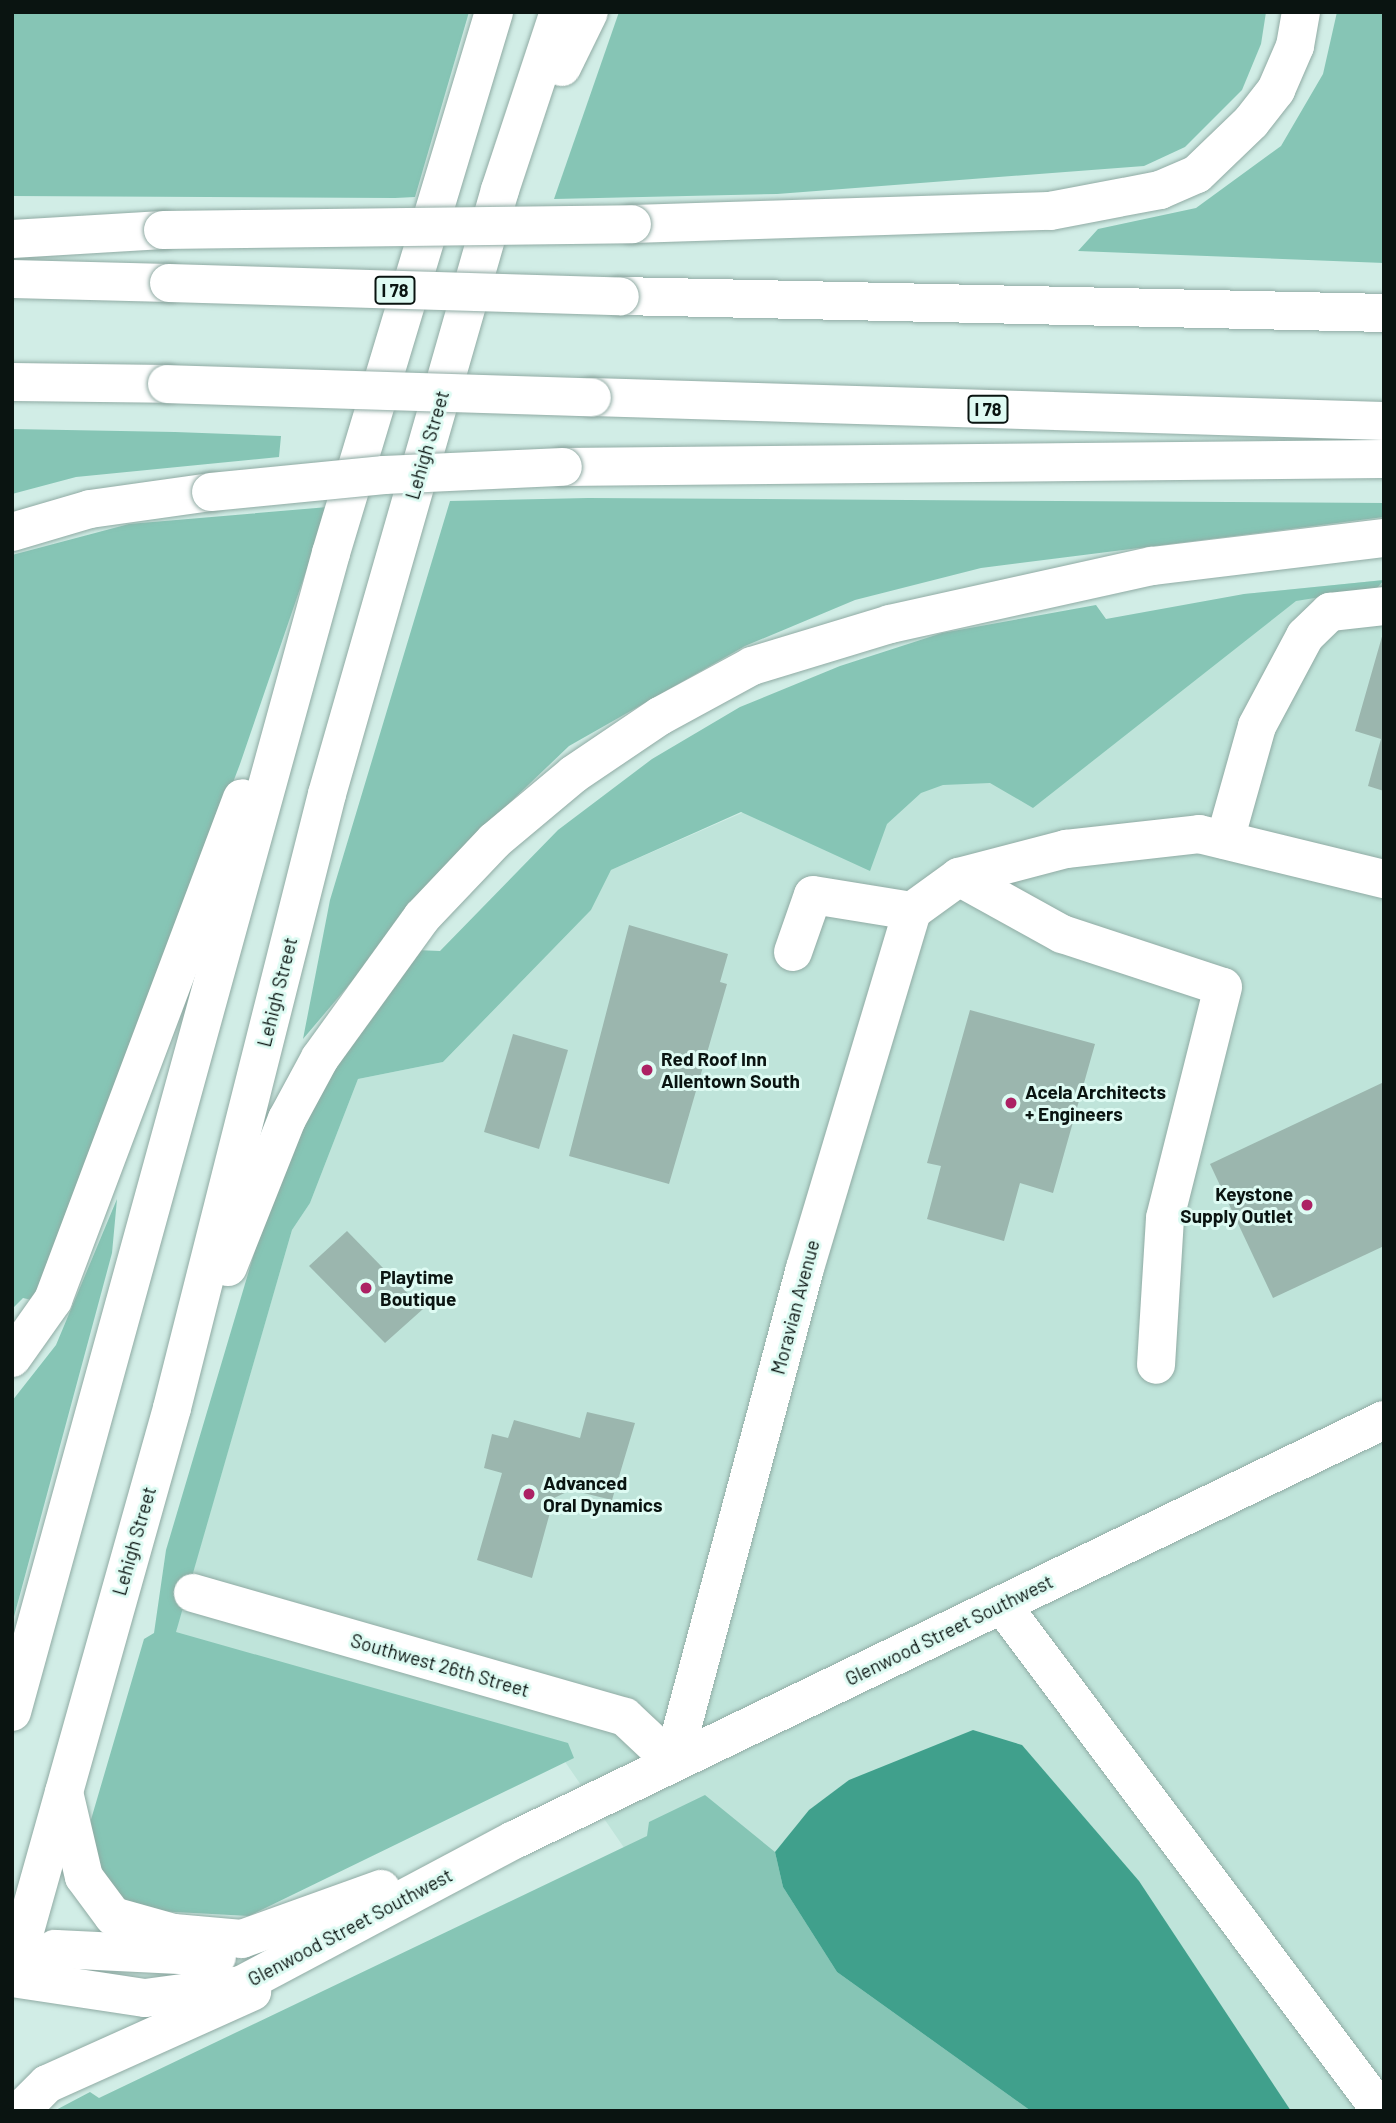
<!DOCTYPE html>
<style>
body{margin:0}
#map{position:relative;width:1396px;height:2123px;overflow:hidden;background:#d1ede6;font-family:Barlow,sans-serif}
div>[style]{position:absolute}
[style*='--x']{left:calc(var(--x)*1px);top:calc(var(--y)*1px);width:calc(var(--w)*1px);rotate:calc(var(--a)*1deg)}
.built>*{inset:0;background:#bfe4da}
.green>*{inset:0;background:#86c5b5}
.water>*{inset:0;background:#40a08c}
.building>*{inset:0;background:#9bb6ae}
.roads{filter:drop-shadow(0 0 2px #90aba4) drop-shadow(0 0 2px #90aba4)}
.minor>*{height:38px;margin:-19px;padding:0 19px;transform-origin:19px;border-radius:19px;background:#fff}
.highway>*{height:38px;margin:-19px;padding:0 19px;transform-origin:19px;border-radius:19px;background:#fff}
.bridges{filter:drop-shadow(0 0 2px #90aba4) drop-shadow(0 0 2px #90aba4)}
.highway-bridge>*{height:38px;margin:-19px;padding:0 19px;transform-origin:19px;border-radius:19px;background:#fff}
.dots>*{width:19px;height:19px;translate:-50% -50%;box-sizing:border-box;border:4px solid #defbf3;border-radius:50%}
span{translate:-50% -50%;white-space:nowrap;text-align:center;line-height:1.15;-webkit-text-stroke:6px #defbf3;paint-order:stroke}
.shield-label span{padding:2px 5px;background:#defbf3;border:2px solid;border-radius:5px;-webkit-text-stroke-width:0}
.shield-label{font-size:18px;color:#0a1411;font-weight:700}
.street-label{font-size:19px;color:#0a1411}
.poi-label{font-size:19px;color:#0a1411;font-weight:700}
.left{translate:0 -50%;text-align:left}
.right{translate:-100% -50%;text-align:right}
.frame{position:absolute;inset:0;border:14px solid #0a1411;pointer-events:none}
</style>
<div id="map">
<div class="built">
<div style="clip-path:polygon(1384px 580px,1384px 2111px,171px 2111px,627px 1852px,559px 1753px,172px 1644px,292px 1230px,310px 1203px,358px 1079px,443px 1062px,591px 910px,611px 870px,1244px 594px)"></div>
</div>
<div class="green">
<div style="clip-path:polygon(12px 12px,469px 12px,415px 197px,395px 198px,12px 196px)"></div>
<div style="clip-path:polygon(619px 12px,1266px 12px,1261px 44px,1242px 90px,1185px 147px,1144px 166px,777px 194px,554px 199px)"></div>
<div style="clip-path:polygon(1337px 12px,1384px 12px,1384px 263px,1078px 251px,1098px 229px,1196px 208px,1281px 146px,1323px 74px)"></div>
<div style="clip-path:polygon(12px 429px,175px 432px,281px 436px,279px 457px,76px 477px,12px 494px)"></div>
<div style="clip-path:polygon(588px 498px,1384px 503px,1384px 517px,981px 568px,855px 600px,745px 646px,569px 746px,477px 834px,303px 1039px,330px 900px,450px 501px)"></div>
<div style="clip-path:polygon(328px 507px,240px 764px,36px 1301px,23px 1298px,12px 1309px,12px 555px,129px 524px)"></div>
<div style="clip-path:polygon(1384px 580px,1377px 588px,1296px 601px,1033px 808px,990px 783px,943px 785px,921px 793px,887px 824px,870px 871px,741px 812px,611px 870px,591px 910px,443px 1062px,358px 1079px,310px 1203px,292px 1230px,176px 1632px,568px 1743px,574px 1758px,249px 1916px,138px 1910px,115px 1893px,100px 1872px,90px 1823px,144px 1639px,154px 1633px,166px 1550px,264px 1220px,324px 1081px,416px 950px,440px 951px,558px 830px,652px 759px,740px 707px,840px 666px,942px 633px,1096px 605px,1106px 619px,1244px 594px)"></div>
<div style="clip-path:polygon(117px 1199px,112px 1253px,12px 1624px,12px 1401px,56px 1345px)"></div>
<div style="clip-path:polygon(705px 1795px,775px 1852px,783px 1887px,837px 1972px,1031px 2111px,54px 2111px,90px 2092px,99px 2098px,647px 1836px,649px 1822px)"></div>
</div>
<div class="water">
<div style="clip-path:polygon(973px 1730px,1022px 1745px,1139px 1881px,1291px 2111px,1031px 2111px,837px 1972px,783px 1887px,775px 1852px,809px 1810px,849px 1780px)"></div>
</div>
<div class="building">
<div style="clip-path:polygon(1383px 633px,1384px 633px,1384px 791px,1368px 786px,1381px 739px,1355px 731px)"></div>
<div style="clip-path:polygon(629px 925px,728px 954px,720px 982px,727px 984px,669px 1184px,569px 1156px)"></div>
<div style="clip-path:polygon(970px 1010px,1095px 1044px,1053px 1193px,1020px 1183px,1004px 1241px,927px 1219px,941px 1166px,927px 1163px)"></div>
<div style="clip-path:polygon(513px 1034px,568px 1050px,539px 1149px,484px 1132px)"></div>
<div style="clip-path:polygon(1384px 1082px,1384px 1246px,1273px 1298px,1210px 1164px)"></div>
<div style="clip-path:polygon(347px 1231px,423px 1309px,385px 1343px,309px 1266px)"></div>
<div style="clip-path:polygon(587px 1412px,635px 1423px,612px 1500px,571px 1490px,554px 1498px,532px 1578px,477px 1560px,502px 1473px,484px 1468px,492px 1434px,508px 1438px,514px 1420px,580px 1438px)"></div>
</div>
<div class="roads">
<div class="minor">
<div style="--x:1225;--y:840;--w:118;--a:-74.3"></div>
<div style="--x:1257;--y:726;--w:102;--a:-61.9"></div>
<div style="--x:1305;--y:636;--w:35;--a:-44"></div>
<div style="--x:1330;--y:612;--w:54;--a:-6.3"></div>
<div style="--x:959;--y:877;--w:118;--a:29"></div>
<div style="--x:1062;--y:934;--w:169;--a:18.2"></div>
<div style="--x:1223;--y:987;--w:238;--a:104.1"></div>
<div style="--x:1165;--y:1218;--w:147;--a:93.5"></div>
<div style="--x:793;--y:952;--w:60;--a:-70.7"></div>
<div style="--x:813;--y:895;--w:100;--a:9.2"></div>
<div style="--x:193;--y:1593;--w:449;--a:16"></div>
<div style="--x:625;--y:1717;--w:66;--a:43.2"></div>
<div style="--x:673;--y:1762;--w:511;--a:-75.04"></div>
<div style="--x:805;--y:1268;--w:373;--a:-73.3"></div>
<div style="--x:912;--y:911;--w:58;--a:-35.9"></div>
<div style="--x:959;--y:877;--w:111;--a:-14.7"></div>
<div style="--x:1066;--y:849;--w:134;--a:-6.4"></div>
<div style="--x:1199;--y:834;--w:190;--a:13.7"></div>
<div style="--x:1002;--y:1605;--w:632;--a:53.17"></div>
<div style="--x:64;--y:1792;--w:87;--a:76.8"></div>
<div style="--x:84;--y:1877;--w:49;--a:53.4"></div>
<div style="--x:113;--y:1916;--w:63;--a:15.6"></div>
<div style="--x:174;--y:1933;--w:68;--a:5"></div>
<div style="--x:242;--y:1939;--w:148;--a:-19.8"></div>
<div style="--x:12;--y:1978;--w:134;--a:8.6"></div>
<div style="--x:145;--y:1998;--w:97;--a:-7.7"></div>
<div style="--x:241;--y:1985;--w:309;--a:-28"></div>
<div style="--x:514;--y:1840;--w:966;--a:-25.77"></div>
<div style="--x:12;--y:1978;--w:52;--a:-34"></div>
<div style="--x:55;--y:1949;--w:162;--a:2.8"></div>
<div style="--x:20;--y:2111;--w:38;--a:-45"></div>
<div style="--x:47;--y:2084;--w:225;--a:-24.2"></div>
</div>
<div class="highway">
<div style="--x:562;--y:67;--w:61;--a:-63.9"></div>
<div style="--x:632;--y:224;--w:418;--a:-1.8"></div>
<div style="--x:1050;--y:211;--w:112;--a:-10.8"></div>
<div style="--x:1160;--y:190;--w:40;--a:-23.4"></div>
<div style="--x:1197;--y:174;--w:75;--a:-43.9"></div>
<div style="--x:1251;--y:122;--w:41;--a:-52"></div>
<div style="--x:1276;--y:90;--w:48;--a:-66.6"></div>
<div style="--x:1295;--y:46;--w:35;--a:-80"></div>
<div style="--x:12;--y:239;--w:151;--a:-3.4"></div>
<div style="--x:12;--y:279;--w:157;--a:1.5"></div>
<div style="--x:620;--y:296;--w:764;--a:1.27"></div>
<div style="--x:12;--y:382;--w:155;--a:0.7"></div>
<div style="--x:592;--y:397;--w:792;--a:1.74"></div>
<div style="--x:563;--y:467;--w:821;--a:-0.56"></div>
<div style="--x:12;--y:532;--w:81;--a:-16.4"></div>
<div style="--x:90;--y:509;--w:122;--a:-8"></div>
<div style="--x:228;--y:1267;--w:159;--a:-68.3"></div>
<div style="--x:287;--y:1119;--w:69;--a:-61.6"></div>
<div style="--x:320;--y:1058;--w:174;--a:-54.1"></div>
<div style="--x:422;--y:917;--w:105;--a:-46.5"></div>
<div style="--x:494;--y:841;--w:104;--a:-39.9"></div>
<div style="--x:574;--y:774;--w:104;--a:-34"></div>
<div style="--x:660;--y:716;--w:105;--a:-28.5"></div>
<div style="--x:752;--y:666;--w:144;--a:-16.9"></div>
<div style="--x:890;--y:624;--w:268;--a:-12.5"></div>
<div style="--x:1152;--y:566;--w:234;--a:-6.9"></div>
<div style="--x:12;--y:1358;--w:71;--a:-54.7"></div>
<div style="--x:53;--y:1300;--w:536;--a:-69.37"></div>
<div style="--x:12;--y:1712;--w:1202;--a:-74.61"></div>
<div style="--x:331;--y:553;--w:565;--a:-73.23"></div>
<div style="--x:12;--y:1977;--w:591;--a:-74.29"></div>
<div style="--x:172;--y:1408;--w:633;--a:-75.83"></div>
<div style="--x:327;--y:794;--w:628;--a:-74.02"></div>
<div style="--x:500;--y:190;--w:188;--a:-71.7"></div>
</div>
</div>
<div class="bridges">
<div class="highway-bridge">
<div style="--x:163;--y:230;--w:469;--a:-0.7"></div>
<div style="--x:169;--y:283;--w:451;--a:1.7"></div>
<div style="--x:167;--y:384;--w:425;--a:1.8"></div>
<div style="--x:211;--y:492;--w:174;--a:-5.6"></div>
<div style="--x:384;--y:475;--w:179;--a:-2.6"></div>
</div>
</div>
<div class="dots">
<div style="left:647px;top:1070px;background:#ac2264"></div>
<div style="left:1011px;top:1103px;background:#ac2264"></div>
<div style="left:1307px;top:1205px;background:#ac2264"></div>
<div style="left:366px;top:1288px;background:#ac2264"></div>
<div style="left:529px;top:1494px;background:#ac2264"></div>
</div>
<div class="shield-label">
<span style="left:395px;top:290px">I 78</span>
<span style="left:988px;top:409px">I 78</span>
</div>
<div class="street-label">
<span style="left:427px;top:445px;rotate:-74deg">Lehigh Street</span>
<span style="left:277px;top:992px;rotate:-76deg">Lehigh Street</span>
<span style="left:795px;top:1307px;rotate:-75deg">Moravian Avenue</span>
<span style="left:134px;top:1541px;rotate:-74deg">Lehigh Street</span>
<span style="left:949px;top:1630px;rotate:-26deg">Glenwood Street Southwest</span>
<span style="left:440px;top:1665px;rotate:16deg">Southwest 26th Street</span>
<span style="left:350px;top:1927px;rotate:-28deg">Glenwood Street Southwest</span>
</div>
<div class="poi-label">
<span class="left" style="left:661px;top:1070px">Red Roof Inn<br>Allentown South</span>
<span class="left" style="left:1025px;top:1103px">Acela Architects<br>+ Engineers</span>
<span class="right" style="left:1293px;top:1205px">Keystone<br>Supply Outlet</span>
<span class="left" style="left:380px;top:1288px">Playtime<br>Boutique</span>
<span class="left" style="left:543px;top:1494px">Advanced<br>Oral Dynamics</span>
</div>
<div class="frame"></div>
</div>
